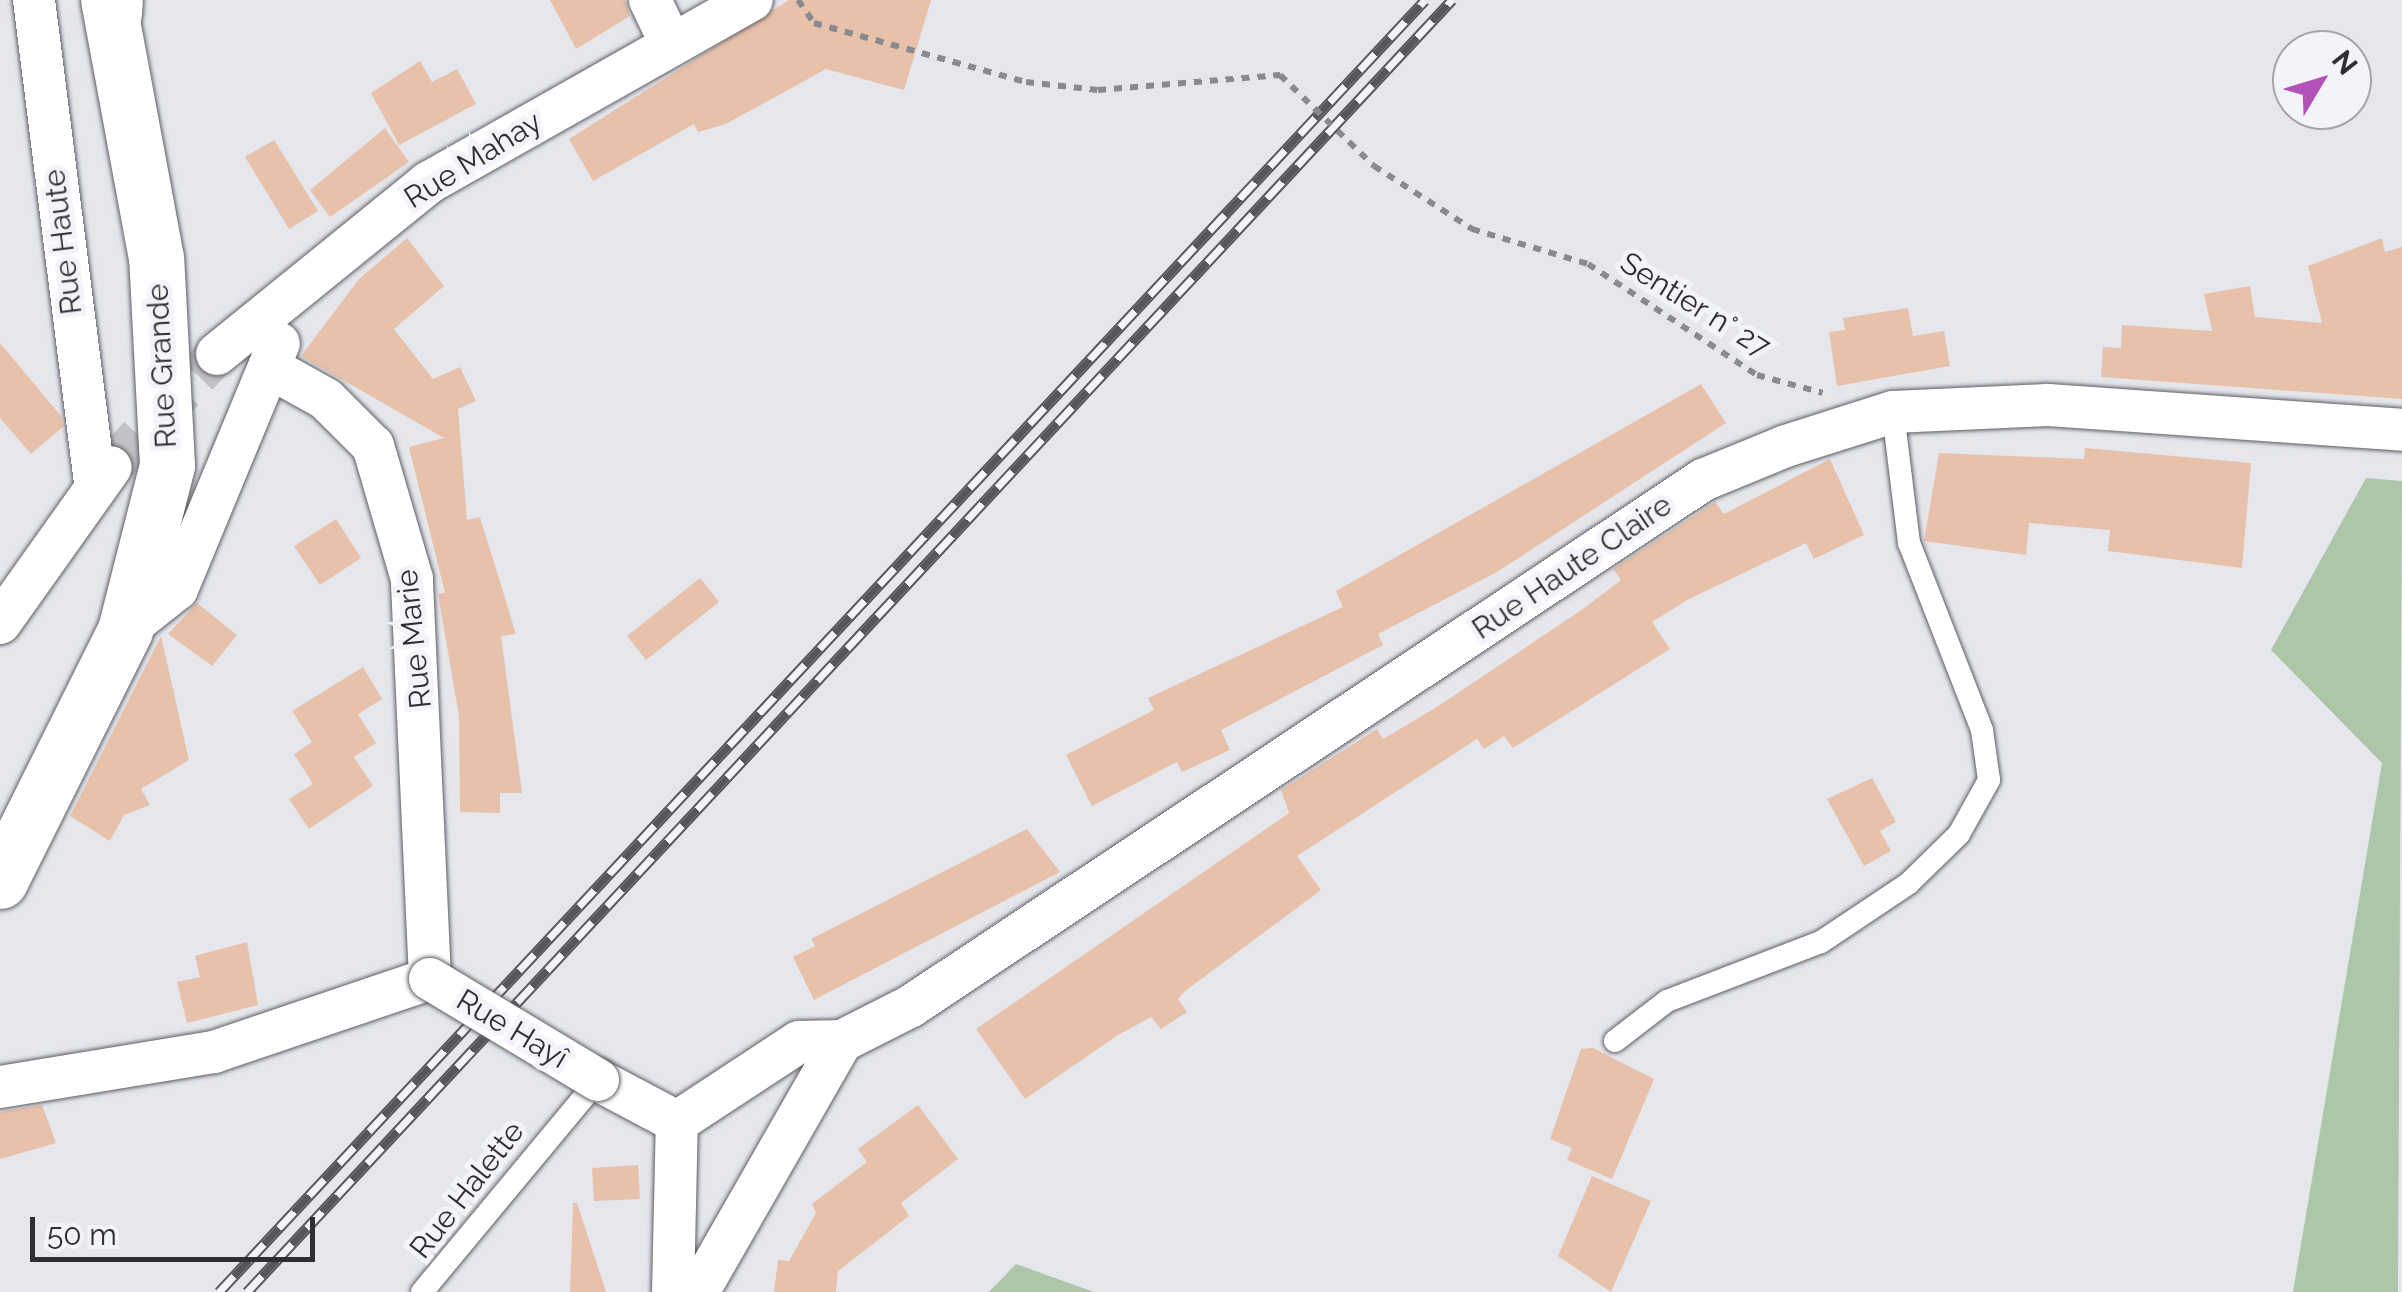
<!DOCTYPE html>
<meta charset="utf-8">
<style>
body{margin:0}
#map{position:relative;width:2402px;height:1292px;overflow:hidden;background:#e5e7ed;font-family:Raleway,sans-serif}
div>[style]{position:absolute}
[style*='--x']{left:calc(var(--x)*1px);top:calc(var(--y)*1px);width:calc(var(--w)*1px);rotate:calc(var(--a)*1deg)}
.green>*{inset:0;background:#adc5a9}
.building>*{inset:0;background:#e8c1ab}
.minor-tunnel>*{height:42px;margin-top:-21px;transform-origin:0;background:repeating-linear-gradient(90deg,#c1c2c8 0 42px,transparent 0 63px)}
.path>*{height:6px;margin-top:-3px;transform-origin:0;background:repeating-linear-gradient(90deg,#898a8f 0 8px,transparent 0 16px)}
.roads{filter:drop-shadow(0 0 2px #5e5f64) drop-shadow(0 0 2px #5e5f64)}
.service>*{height:22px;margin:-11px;padding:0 11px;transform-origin:11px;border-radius:11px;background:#fff}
.minor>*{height:42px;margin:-21px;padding:0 21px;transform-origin:21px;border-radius:21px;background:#fff}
.tertiary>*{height:55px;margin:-27.5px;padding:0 27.5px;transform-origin:27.5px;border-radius:27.5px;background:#fff}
.secondary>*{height:55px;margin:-27.5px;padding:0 27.5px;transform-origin:27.5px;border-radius:27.5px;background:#fff}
.rail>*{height:11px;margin-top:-5.5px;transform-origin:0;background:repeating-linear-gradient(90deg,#f2f4fa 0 22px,#57575b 0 44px);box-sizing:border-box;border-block:2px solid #57575b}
.path-bridge>*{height:6px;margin-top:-3px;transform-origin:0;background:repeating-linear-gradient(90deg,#898a8f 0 8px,transparent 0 16px)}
.bridges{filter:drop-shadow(0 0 2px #5e5f64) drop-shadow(0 0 2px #5e5f64)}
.minor-bridge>*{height:42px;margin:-21px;padding:0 21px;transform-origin:21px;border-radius:21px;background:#fff}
span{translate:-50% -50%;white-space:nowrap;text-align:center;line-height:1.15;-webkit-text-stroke:10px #f2f4fa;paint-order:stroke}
.street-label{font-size:30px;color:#2f2f32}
.north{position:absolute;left:2272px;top:30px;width:100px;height:100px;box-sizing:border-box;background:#f2f4fa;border:2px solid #a4a5aa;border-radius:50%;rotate:52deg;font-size:28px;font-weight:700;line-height:40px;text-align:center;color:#2f2f32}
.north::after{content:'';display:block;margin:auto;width:35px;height:45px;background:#b351b9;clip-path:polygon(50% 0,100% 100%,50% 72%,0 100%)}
.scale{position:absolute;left:30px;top:1217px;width:285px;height:45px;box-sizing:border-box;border:5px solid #2f2f32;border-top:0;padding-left:12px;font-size:30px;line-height:35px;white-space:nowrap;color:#2f2f32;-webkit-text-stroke:8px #f2f4fa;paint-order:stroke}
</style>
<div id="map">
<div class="green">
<div style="clip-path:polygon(2366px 478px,2402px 481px,2398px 1292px,2293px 1292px,2382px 763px,2271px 650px)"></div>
<div style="clip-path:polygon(1016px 1264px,1094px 1292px,989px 1292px)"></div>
</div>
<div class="building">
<div style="clip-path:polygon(550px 0,625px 0,630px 16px,576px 49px)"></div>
<div style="clip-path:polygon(789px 0,931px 0,904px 90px,826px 69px,726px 124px,698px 132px,694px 124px,593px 181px,569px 139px)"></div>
<div style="clip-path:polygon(420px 61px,432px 82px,457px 69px,476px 104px,399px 145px,371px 93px)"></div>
<div style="clip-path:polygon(385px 128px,409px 162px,330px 217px,310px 190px)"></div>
<div style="clip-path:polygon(274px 140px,318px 211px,289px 229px,245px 157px)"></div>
<div style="clip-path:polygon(407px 238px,444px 286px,394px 329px,433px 379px,460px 367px,476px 401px,458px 409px,467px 520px,480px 517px,516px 634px,501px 636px,522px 793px,500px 793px,500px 813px,460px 812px,459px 716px,438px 594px,445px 593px,409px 447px,444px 438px,301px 356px,359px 279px)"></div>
<div style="clip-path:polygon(2382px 238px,2385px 252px,2402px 247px,2402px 399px,2101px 377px,2103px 347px,2121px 348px,2122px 325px,2212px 331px,2204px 294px,2250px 286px,2255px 317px,2322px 323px,2308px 266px)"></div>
<div style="clip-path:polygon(1908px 308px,1913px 336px,1944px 331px,1950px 366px,1837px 386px,1829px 332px,1845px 330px,1843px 318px)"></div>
<div style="clip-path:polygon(0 343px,61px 416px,63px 427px,31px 454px,0 418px)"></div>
<div style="clip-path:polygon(1701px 384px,1726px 423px,1497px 572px,1378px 634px,1383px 645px,1221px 730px,1230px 750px,1182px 772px,1177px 762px,1092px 806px,1066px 755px,1154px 710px,1148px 698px,1343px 607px,1336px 591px)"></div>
<div style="clip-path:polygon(2085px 448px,2251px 463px,2242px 568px,2108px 551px,2110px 530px,2029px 523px,2026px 555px,1924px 541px,1939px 453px,2084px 459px)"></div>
<div style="clip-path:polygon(1830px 459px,1864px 535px,1814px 559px,1806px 543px,1689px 599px,1652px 622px,1670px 649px,1513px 748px,1504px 736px,1484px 749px,1477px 739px,1297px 856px,1321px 890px,1185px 991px,1178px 999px,1187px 1012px,1161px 1029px,1151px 1017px,1118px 1035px,1025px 1099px,976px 1029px,1289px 813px,1281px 790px,1377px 729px,1383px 739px,1440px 705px,1583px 609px,1621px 580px,1613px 569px,1715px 502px,1724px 514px)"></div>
<div style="clip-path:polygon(336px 519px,361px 558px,320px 585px,294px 546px)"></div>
<div style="clip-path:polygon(700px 578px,719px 602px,646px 660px,627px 636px)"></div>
<div style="clip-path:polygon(197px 603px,237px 635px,212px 666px,168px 634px)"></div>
<div style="clip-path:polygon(161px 636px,189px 760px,141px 789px,150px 805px,124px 815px,110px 841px,70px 816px)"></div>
<div style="clip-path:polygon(363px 667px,382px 699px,358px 714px,376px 743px,354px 757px,373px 786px,309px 829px,289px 799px,313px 784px,294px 754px,312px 742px,292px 711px)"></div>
<div style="clip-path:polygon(1872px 778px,1896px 822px,1880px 831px,1891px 851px,1864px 866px,1827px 799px)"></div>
<div style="clip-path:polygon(1027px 829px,1060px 872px,814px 1000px,793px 957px,815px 946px,811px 939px)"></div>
<div style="clip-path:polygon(247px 942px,258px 1005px,187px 1023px,177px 982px,200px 977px,195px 956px)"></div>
<div style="clip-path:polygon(1593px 1048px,1654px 1079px,1612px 1179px,1567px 1160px,1572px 1148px,1550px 1139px,1581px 1049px)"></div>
<div style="clip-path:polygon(42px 1105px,56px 1143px,0 1159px,0 1112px)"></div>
<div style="clip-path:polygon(918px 1105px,958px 1159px,901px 1203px,909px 1216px,838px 1271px,836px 1292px,774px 1292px,778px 1260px,789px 1261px,816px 1213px,812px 1204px,867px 1162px,858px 1149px)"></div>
<div style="clip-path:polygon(638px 1165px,640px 1199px,594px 1201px,592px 1168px)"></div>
<div style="clip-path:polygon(1592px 1176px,1651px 1201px,1611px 1292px,1558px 1256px)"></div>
<div style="clip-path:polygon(573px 1203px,577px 1203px,606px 1292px,570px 1292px)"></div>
</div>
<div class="minor-tunnel">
<div style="--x:111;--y:467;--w:155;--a:-46.8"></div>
</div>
<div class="path">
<div style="--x:798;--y:0;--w:28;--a:55"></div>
<div style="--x:814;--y:23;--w:220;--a:15.6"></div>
<div style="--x:1026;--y:82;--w:72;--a:6.3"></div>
<div style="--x:1098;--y:90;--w:183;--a:-4.7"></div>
<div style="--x:1374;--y:166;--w:117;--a:32.7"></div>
<div style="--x:1472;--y:229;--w:121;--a:16.8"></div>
<div style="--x:1588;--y:264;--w:202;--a:33.3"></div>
<div style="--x:1757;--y:375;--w:68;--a:15.3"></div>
</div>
<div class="roads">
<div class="service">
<div style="--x:1615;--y:1041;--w:66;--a:-37.6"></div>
<div style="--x:1667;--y:1001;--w:165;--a:-21"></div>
<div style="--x:1821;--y:942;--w:106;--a:-33.8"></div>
<div style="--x:1909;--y:883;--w:70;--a:-44.4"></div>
<div style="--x:1959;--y:834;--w:62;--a:-60.9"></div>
<div style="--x:1989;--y:780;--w:50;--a:-98"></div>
<div style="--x:1982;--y:730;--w:201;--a:-111.3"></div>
<div style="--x:1909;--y:543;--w:132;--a:-97"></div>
<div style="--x:422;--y:1292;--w:276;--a:-50.3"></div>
</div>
<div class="minor">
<div style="--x:34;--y:0;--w:487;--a:82.8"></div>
<div style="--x:650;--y:0;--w:47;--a:64.5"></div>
<div style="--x:217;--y:354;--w:272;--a:-39"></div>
<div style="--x:428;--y:183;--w:372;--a:-29.5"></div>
<div style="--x:0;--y:623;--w:191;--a:-54.6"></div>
<div style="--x:125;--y:630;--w:66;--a:-38.3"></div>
<div style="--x:177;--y:589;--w:266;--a:-67.5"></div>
<div style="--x:598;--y:1080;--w:89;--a:28"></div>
<div style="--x:0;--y:1087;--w:217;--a:-9.3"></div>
<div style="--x:214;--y:1052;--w:228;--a:-18.7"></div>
<div style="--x:430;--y:979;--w:400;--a:-92.6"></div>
<div style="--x:412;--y:579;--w:139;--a:-106.3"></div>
<div style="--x:373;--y:446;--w:66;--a:-135"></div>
<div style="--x:326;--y:399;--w:64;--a:-151"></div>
<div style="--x:677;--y:1122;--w:146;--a:-33.3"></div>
<div style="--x:799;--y:1042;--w:43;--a:-1.3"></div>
<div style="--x:842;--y:1041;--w:77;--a:-26.9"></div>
<div style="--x:911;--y:1006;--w:951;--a:-33.59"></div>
<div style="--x:1703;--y:480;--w:90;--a:-22.3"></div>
<div style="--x:1786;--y:446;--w:112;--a:-17.6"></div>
<div style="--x:1893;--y:412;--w:155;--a:-2.6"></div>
<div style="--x:2048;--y:405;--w:355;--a:4"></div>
<div style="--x:673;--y:1292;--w:170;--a:-88.7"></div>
<div style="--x:698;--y:1292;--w:289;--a:-60.2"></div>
</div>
<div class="tertiary">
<div style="--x:0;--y:881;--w:280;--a:-63.5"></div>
<div style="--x:125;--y:630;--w:170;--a:-75.7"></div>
<div style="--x:167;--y:465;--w:207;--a:-93"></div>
<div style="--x:156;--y:258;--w:262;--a:-100.5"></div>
</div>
<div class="secondary">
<div style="--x:114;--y:13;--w:13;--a:-86"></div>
</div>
</div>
<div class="rail">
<div style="--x:219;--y:1292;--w:1767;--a:-46.97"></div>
<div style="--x:247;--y:1292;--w:1767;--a:-47"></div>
</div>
<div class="path-bridge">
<div style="--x:1280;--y:75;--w:131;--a:44.1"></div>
</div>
<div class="bridges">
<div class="minor-bridge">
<div style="--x:430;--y:979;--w:196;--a:31"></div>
</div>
</div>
<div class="street-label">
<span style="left:473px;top:160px;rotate:-32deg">Rue Mahay</span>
<span style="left:63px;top:242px;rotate:-97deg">Rue Haute</span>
<span style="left:1695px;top:305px;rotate:32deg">Sentier n° 27</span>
<span style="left:162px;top:366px;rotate:-93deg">Rue Grande</span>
<span style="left:1572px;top:567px;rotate:-34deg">Rue Haute Claire</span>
<span style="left:414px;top:639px;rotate:-96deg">Rue Marie</span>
<span style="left:512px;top:1029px;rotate:31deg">Rue Hayî</span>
<span style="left:467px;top:1190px;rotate:-52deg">Rue Halette</span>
</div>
<div class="north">N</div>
<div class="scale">50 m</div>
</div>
